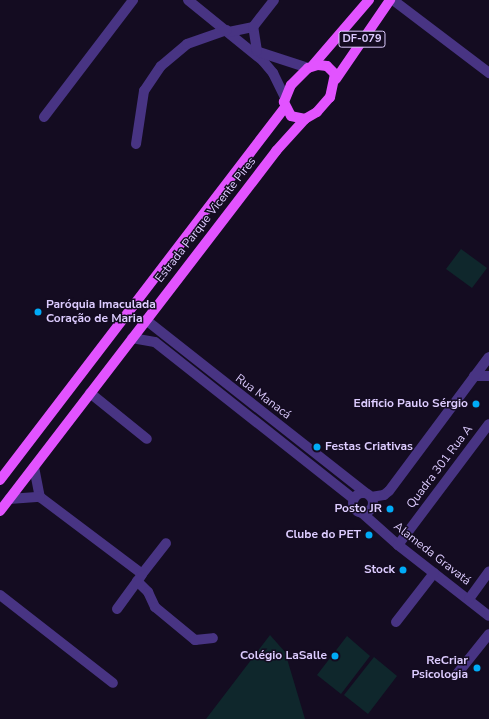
<!DOCTYPE html>
<meta charset="utf-8">
<style>
body{margin:0}
#map{position:relative;width:489px;height:719px;overflow:hidden;background:#140c21;font-family:"Nunito Sans",sans-serif}
div>[style]{position:absolute}
[style*='--x']{left:calc(var(--x)*1px);top:calc(var(--y)*1px);width:calc(var(--w)*1px);rotate:calc(var(--a)*1deg)}
.green>*{inset:0;background:#0f272c}
.minor>*{height:10px;margin:-5px;padding:0 5px;transform-origin:5px;border-radius:5px;background:#483483}
.minor>.ring{margin:-5px;padding:0;box-sizing:content-box;background:none;border:10px solid #483483;border-radius:50%}
.major>*{height:10px;margin:-5px;padding:0 5px;transform-origin:5px;border-radius:5px;background:#e253ff}
.dots>*{width:11px;height:11px;translate:-50% -50%;box-sizing:border-box;border:2px solid #140c21;border-radius:50%}
span{translate:-50% -50%;white-space:nowrap;text-align:center;line-height:1.15;-webkit-text-stroke:3px #140c21;paint-order:stroke}
.shield-label span{padding:1px 3px;background:#140c21;border:1px solid;border-radius:3px;-webkit-text-stroke-width:0}
.shield-label{font-size:11px;color:#dcf;font-weight:700}
.street-label{font-size:12px;color:#dcf}
.poi-label{font-size:12px;color:#dcf;font-weight:700}
.left{translate:0 -50%;text-align:left}
.right{translate:-100% -50%;text-align:right}
</style>
<div id="map">
<div class="green">
<div style="clip-path:polygon(461px 249px,487px 268px,472px 288px,446px 269px)"></div>
<div style="clip-path:polygon(270px 635px,285px 652px,305px 719px,206px 719px)"></div>
<div style="clip-path:polygon(347px 636px,370px 656px,341px 694px,317px 675px)"></div>
<div style="clip-path:polygon(374px 657px,397px 676px,368px 714px,344px 695px)"></div>
</div>
<div class="minor">
<div style="--x:188;--y:0;--w:97;--a:39.1"></div>
<div style="--x:263;--y:61;--w:16;--a:50"></div>
<div style="--x:273;--y:73;--w:28;--a:64"></div>
<div style="--x:393;--y:0;--w:121;--a:37.2"></div>
<div style="--x:229;--y:32;--w:25;--a:-12"></div>
<div style="--x:256;--y:51;--w:55;--a:18.1"></div>
<div style="--x:257;--y:51;--w:24;--a:-99"></div>
<div style="--x:253;--y:27;--w:34;--a:-52"></div>
<div style="--x:44;--y:117;--w:147;--a:-52.7"></div>
<div style="--x:136;--y:144;--w:54;--a:-81.4"></div>
<div style="--x:144;--y:91;--w:30;--a:-56"></div>
<div style="--x:161;--y:66;--w:34;--a:-40"></div>
<div style="--x:187;--y:44;--w:42;--a:-19.3"></div>
<div style="--x:146;--y:320;--w:280;--a:38.2"></div>
<div style="--x:132;--y:338;--w:23;--a:10"></div>
<div style="--x:155;--y:342;--w:253;--a:38.3"></div>
<div style="--x:474;--y:376;--w:15;--a:0"></div>
<div style="--x:90;--y:393;--w:73;--a:38.9"></div>
<div style="--x:34;--y:467;--w:31;--a:79"></div>
<div style="--x:40;--y:497;--w:128;--a:37"></div>
<div style="--x:142;--y:574;--w:39;--a:-52"></div>
<div class="ring" style="left:353px;top:493px;width:10px;height:10px"></div>
<div style="--x:371;--y:497;--w:13;--a:-9"></div>
<div style="--x:384;--y:495;--w:6;--a:-39"></div>
<div style="--x:389;--y:491;--w:167;--a:-53.3"></div>
<div style="--x:9;--y:499;--w:31;--a:-4"></div>
<div style="--x:361;--y:512;--w:50;--a:41.7"></div>
<div style="--x:398;--y:545;--w:115;--a:38"></div>
<div style="--x:398;--y:545;--w:151;--a:-53.1"></div>
<div style="--x:137;--y:581;--w:16;--a:45"></div>
<div style="--x:148;--y:592;--w:17;--a:65"></div>
<div style="--x:155;--y:607;--w:52;--a:39.5"></div>
<div style="--x:195;--y:640;--w:18;--a:-6"></div>
<div style="--x:0;--y:595;--w:143;--a:37.9"></div>
<div style="--x:469;--y:599;--w:34;--a:-54"></div>
<div style="--x:117;--y:609;--w:41;--a:-54"></div>
<div style="--x:396;--y:622;--w:62;--a:-52.2"></div>
<div style="--x:457;--y:674;--w:51;--a:-51.3"></div>
</div>
<div class="major">
<div style="--x:313;--y:65;--w:86;--a:-49.3"></div>
<div style="--x:318;--y:65;--w:9;--a:6"></div>
<div style="--x:327;--y:66;--w:11;--a:45"></div>
<div style="--x:335;--y:74;--w:24;--a:102"></div>
<div style="--x:330;--y:97;--w:20;--a:131"></div>
<div style="--x:317;--y:112;--w:14;--a:150"></div>
<div style="--x:305;--y:119;--w:14;--a:-168"></div>
<div style="--x:291;--y:116;--w:16;--a:-117"></div>
<div style="--x:284;--y:102;--w:18;--a:-68"></div>
<div style="--x:291;--y:85;--w:24;--a:-45"></div>
<div style="--x:308;--y:68;--w:10;--a:-17"></div>
<div style="--x:336;--y:79;--w:96;--a:-55.6"></div>
<div style="--x:0;--y:480;--w:469;--a:-52.6"></div>
<div style="--x:0;--y:511;--w:454;--a:-52.5"></div>
<div style="--x:276;--y:151;--w:43;--a:-47.8"></div>
</div>
<div class="dots">
<div style="left:38px;top:312px;background:#00abf7"></div>
<div style="left:476px;top:404px;background:#00abf7"></div>
<div style="left:317px;top:447px;background:#00abf7"></div>
<div style="left:390px;top:509px;background:#00abf7"></div>
<div style="left:369px;top:535px;background:#00abf7"></div>
<div style="left:403px;top:570px;background:#00abf7"></div>
<div style="left:335px;top:656px;background:#00abf7"></div>
<div style="left:477px;top:668px;background:#00abf7"></div>
</div>
<div class="shield-label">
<span style="left:362px;top:39px">DF-079</span>
</div>
<div class="street-label">
<span style="left:206px;top:220px;rotate:-52deg">Estrada Parque Vicente Pires</span>
<span style="left:263px;top:397px;rotate:37deg">Rua Manacá</span>
<span style="left:440px;top:467px;rotate:-53deg">Quadra 301 Rua A</span>
<span style="left:432px;top:554px;rotate:38deg">Alameda Gravatá</span>
</div>
<div class="poi-label">
<span class="left" style="left:46px;top:312px">Paróquia Imaculada<br>Coração de Maria</span>
<span class="right" style="left:468px;top:404px">Edificio Paulo Sérgio</span>
<span class="left" style="left:325px;top:447px">Festas Criativas</span>
<span class="right" style="left:382px;top:509px">Posto JR</span>
<span class="right" style="left:361px;top:535px">Clube do PET</span>
<span class="right" style="left:395px;top:570px">Stock</span>
<span class="right" style="left:327px;top:656px">Colégio LaSalle</span>
<span class="right" style="left:468px;top:668px">ReCriar<br>Psicologia</span>
</div>
</div>
